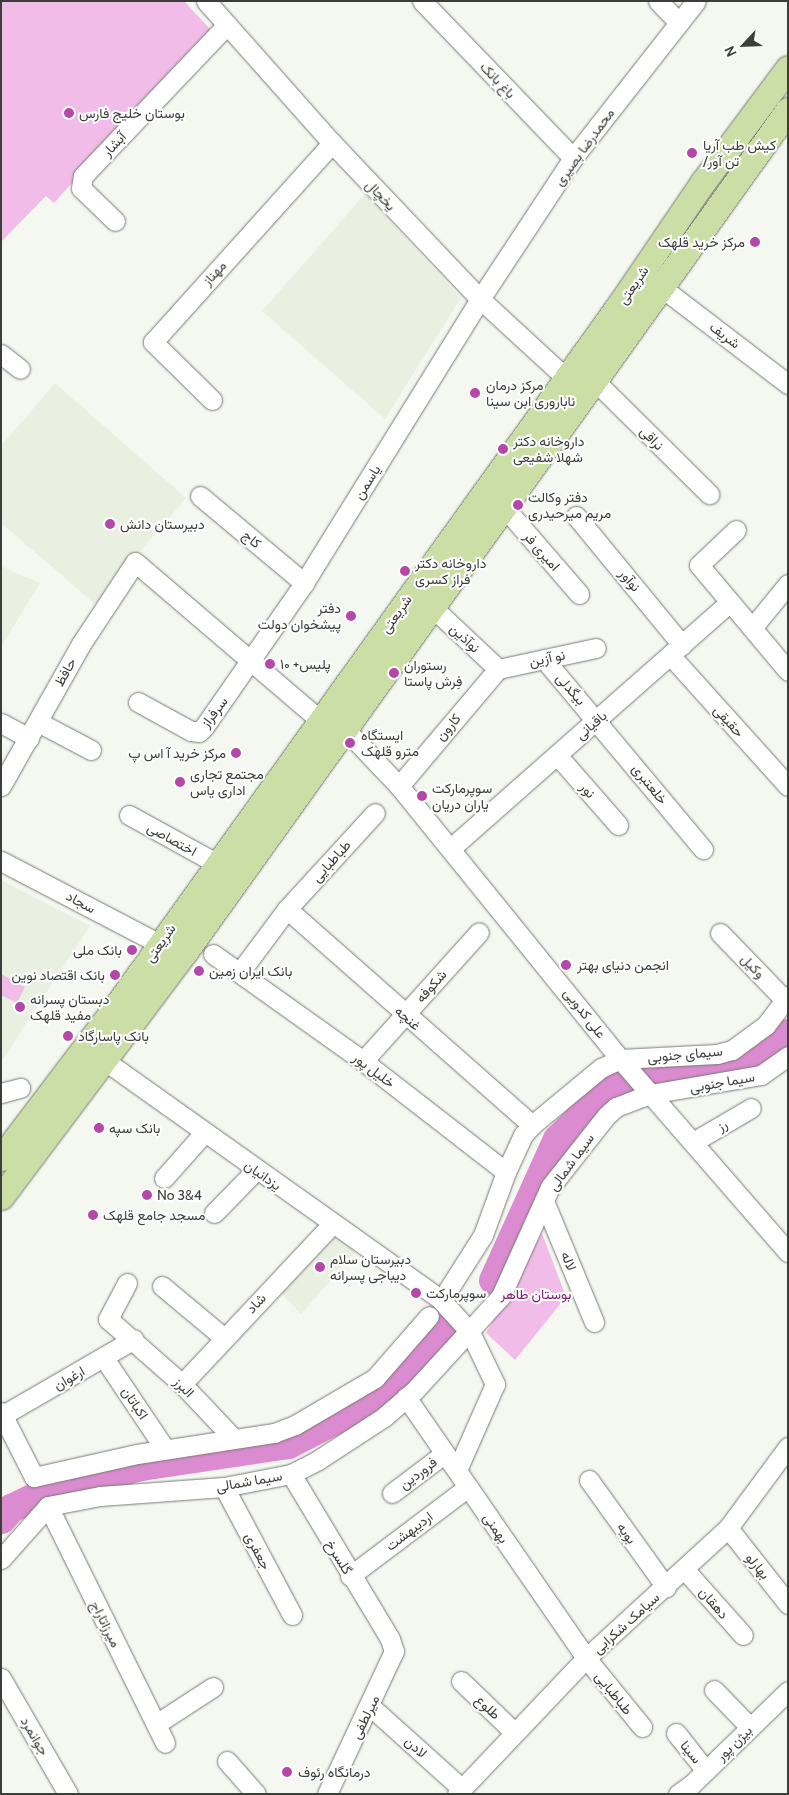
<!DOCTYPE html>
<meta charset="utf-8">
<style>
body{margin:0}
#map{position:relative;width:789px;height:1795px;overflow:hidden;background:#f5f8f1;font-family:Cabin,Vazirmatn,sans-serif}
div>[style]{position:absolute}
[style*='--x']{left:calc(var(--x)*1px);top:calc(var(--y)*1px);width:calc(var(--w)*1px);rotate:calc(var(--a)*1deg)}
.built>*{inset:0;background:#eaf0e1}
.green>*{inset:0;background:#f1bce8}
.river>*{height:29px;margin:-14.5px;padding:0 14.5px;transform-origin:14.5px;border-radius:14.5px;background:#db8bcf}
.roads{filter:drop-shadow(0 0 1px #777a73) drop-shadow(0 0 1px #777a73)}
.minor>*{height:19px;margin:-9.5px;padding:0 9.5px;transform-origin:9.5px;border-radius:9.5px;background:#fff}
.major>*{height:25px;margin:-12.5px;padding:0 12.5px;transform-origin:12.5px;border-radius:12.5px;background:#cbdea6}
.dots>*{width:14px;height:14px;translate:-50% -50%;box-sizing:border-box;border:2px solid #fff;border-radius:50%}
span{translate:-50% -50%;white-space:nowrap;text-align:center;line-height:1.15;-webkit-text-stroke:4px #fff;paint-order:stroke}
.street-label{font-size:14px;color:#3c3e3a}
.poi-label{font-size:14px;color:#3c3e3a}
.left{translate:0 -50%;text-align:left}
.right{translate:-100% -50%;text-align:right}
.park-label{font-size:14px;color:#791b70}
.frame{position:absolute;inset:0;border:2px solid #3c3e3a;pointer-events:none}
.north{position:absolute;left:719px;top:20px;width:50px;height:50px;-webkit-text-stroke:4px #fff;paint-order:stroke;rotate:245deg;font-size:14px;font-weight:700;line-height:20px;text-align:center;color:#3c3e3a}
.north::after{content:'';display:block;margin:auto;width:18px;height:22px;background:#3c3e3a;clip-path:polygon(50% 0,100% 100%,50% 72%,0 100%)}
</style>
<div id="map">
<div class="built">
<div style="clip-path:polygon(365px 194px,461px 298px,385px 419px,262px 311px)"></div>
<div style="clip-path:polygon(55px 383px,186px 498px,95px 604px,1px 523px,1px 446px)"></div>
<div style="clip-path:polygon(1px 566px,40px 583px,1px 647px)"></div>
<div style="clip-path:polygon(1px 880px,90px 926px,1px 1062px)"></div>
<div style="clip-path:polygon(333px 1230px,358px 1249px,301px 1314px,277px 1289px)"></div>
</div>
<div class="green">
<div style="clip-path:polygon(1px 1px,184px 1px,211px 30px,54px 203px,46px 196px,1px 242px)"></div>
<div style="clip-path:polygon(1px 974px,25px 987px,17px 1003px,1px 995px)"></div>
<div style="clip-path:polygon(542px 1233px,566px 1297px,515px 1360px,486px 1333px)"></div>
</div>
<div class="river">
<div style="--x:493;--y:1280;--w:155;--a:-65.6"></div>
<div style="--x:557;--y:1139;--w:70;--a:-44.4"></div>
<div style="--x:607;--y:1090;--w:16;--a:-38"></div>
<div style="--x:620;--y:1080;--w:27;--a:-15"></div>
<div style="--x:646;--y:1073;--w:103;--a:-5"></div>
<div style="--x:749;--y:1064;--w:17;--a:-25"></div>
<div style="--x:764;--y:1057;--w:34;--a:-45"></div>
<div style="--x:1;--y:1519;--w:15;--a:-48"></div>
<div style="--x:11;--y:1508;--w:32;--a:-26"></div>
<div style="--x:40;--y:1494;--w:59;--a:-16.6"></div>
<div style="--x:97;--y:1477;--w:45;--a:-14"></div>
<div style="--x:141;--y:1466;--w:149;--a:-8.5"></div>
<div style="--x:288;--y:1444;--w:114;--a:-27.2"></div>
<div style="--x:389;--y:1392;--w:85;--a:-48.8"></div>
</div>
<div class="roads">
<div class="minor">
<div style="--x:206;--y:1;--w:190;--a:48.4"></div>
<div style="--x:332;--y:143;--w:215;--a:46.5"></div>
<div style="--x:480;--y:299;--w:117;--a:42.6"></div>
<div style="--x:422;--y:1;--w:218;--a:46.1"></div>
<div style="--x:658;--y:1;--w:30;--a:46"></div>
<div style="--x:115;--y:221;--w:47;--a:-135.9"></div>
<div style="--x:81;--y:188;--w:12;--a:-81"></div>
<div style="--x:83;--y:176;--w:209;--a:-46.4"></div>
<div style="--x:661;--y:287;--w:160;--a:37.4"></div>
<div style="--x:1;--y:354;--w:24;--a:38"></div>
<div style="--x:595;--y:381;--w:161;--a:44.7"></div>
<div style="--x:212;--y:400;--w:83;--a:-135.5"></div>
<div style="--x:153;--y:342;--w:268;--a:-48"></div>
<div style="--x:200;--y:496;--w:136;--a:39.9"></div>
<div style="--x:504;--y:507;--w:115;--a:49.2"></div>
<div style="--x:576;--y:516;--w:167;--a:50.6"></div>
<div style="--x:736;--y:530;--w:51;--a:136.6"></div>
<div style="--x:699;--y:565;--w:138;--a:50"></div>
<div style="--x:432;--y:607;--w:91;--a:43.2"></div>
<div style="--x:752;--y:628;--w:57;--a:-50.7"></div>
<div style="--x:670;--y:655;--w:176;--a:48"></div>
<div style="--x:544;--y:659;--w:248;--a:50.1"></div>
<div style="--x:498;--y:669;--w:100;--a:-12.1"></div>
<div style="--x:138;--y:702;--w:60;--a:28.7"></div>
<div style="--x:191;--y:731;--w:8;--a:7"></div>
<div style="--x:199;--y:732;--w:7;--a:-45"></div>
<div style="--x:204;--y:727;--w:175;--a:-55.2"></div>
<div style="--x:304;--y:583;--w:334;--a:-58.2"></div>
<div style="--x:480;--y:299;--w:169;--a:-56.6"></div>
<div style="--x:573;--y:158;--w:199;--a:-51.9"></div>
<div style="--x:38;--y:722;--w:60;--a:27.8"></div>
<div style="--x:1;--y:723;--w:32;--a:28"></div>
<div style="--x:344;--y:728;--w:80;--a:46.5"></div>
<div style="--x:399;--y:786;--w:351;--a:51"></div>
<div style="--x:620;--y:1059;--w:256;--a:49"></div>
<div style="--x:557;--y:755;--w:93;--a:48.9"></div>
<div style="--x:1;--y:786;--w:163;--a:-60.6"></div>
<div style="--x:81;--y:644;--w:98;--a:-56.6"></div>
<div style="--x:135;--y:562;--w:242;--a:40.5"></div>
<div style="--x:399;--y:786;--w:153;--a:-49.8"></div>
<div style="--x:129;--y:815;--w:99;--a:28.9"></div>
<div style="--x:451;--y:848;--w:372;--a:-41.4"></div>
<div style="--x:1;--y:861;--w:179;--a:27.6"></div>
<div style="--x:287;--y:909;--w:327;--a:41.4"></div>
<div style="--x:720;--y:933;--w:93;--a:45.9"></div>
<div style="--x:213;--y:954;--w:184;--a:35.5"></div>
<div style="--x:363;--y:1061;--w:181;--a:37.8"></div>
<div style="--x:240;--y:972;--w:79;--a:-53.3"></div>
<div style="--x:287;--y:909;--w:130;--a:-47.5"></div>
<div style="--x:94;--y:1053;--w:426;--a:35.4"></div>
<div style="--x:441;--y:1300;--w:43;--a:47.8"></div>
<div style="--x:470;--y:1332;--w:58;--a:64.3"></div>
<div style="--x:495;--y:1384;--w:94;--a:113.8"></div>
<div style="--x:363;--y:1061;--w:173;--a:-48"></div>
<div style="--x:1;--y:1093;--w:20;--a:-15"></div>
<div style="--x:693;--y:1142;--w:67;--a:-30.4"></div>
<div style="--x:164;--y:1178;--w:60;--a:-48.4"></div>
<div style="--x:544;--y:1201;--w:131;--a:67.5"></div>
<div style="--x:214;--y:1213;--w:60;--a:-45.7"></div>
<div style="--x:127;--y:1283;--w:41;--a:117.8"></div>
<div style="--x:108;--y:1319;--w:98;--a:41.3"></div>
<div style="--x:182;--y:1384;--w:74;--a:46.6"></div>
<div style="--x:162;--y:1286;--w:80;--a:39.9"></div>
<div style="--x:448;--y:1290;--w:65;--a:-57.5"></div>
<div style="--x:483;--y:1235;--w:67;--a:-69.9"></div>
<div style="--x:506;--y:1172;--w:41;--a:-65.3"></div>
<div style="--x:523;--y:1135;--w:13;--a:-48"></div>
<div style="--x:532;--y:1125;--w:89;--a:-39.6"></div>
<div style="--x:601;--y:1068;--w:21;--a:-25"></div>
<div style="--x:620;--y:1059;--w:97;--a:-3"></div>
<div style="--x:717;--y:1054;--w:16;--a:-15"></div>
<div style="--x:732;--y:1050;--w:42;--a:-36.3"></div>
<div style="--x:766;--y:1025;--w:36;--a:-53"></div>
<div style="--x:104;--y:1358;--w:110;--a:56.2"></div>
<div style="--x:182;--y:1384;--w:219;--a:-46.8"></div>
<div style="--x:406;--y:1397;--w:317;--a:55.4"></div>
<div style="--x:586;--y:1658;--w:89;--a:50.9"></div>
<div style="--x:1;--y:1412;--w:73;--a:63.1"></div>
<div style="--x:34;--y:1477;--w:106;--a:-12.6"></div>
<div style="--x:137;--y:1454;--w:139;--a:-8.7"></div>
<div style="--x:274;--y:1433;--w:22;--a:-21"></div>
<div style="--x:295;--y:1425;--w:93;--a:-30.4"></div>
<div style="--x:375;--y:1378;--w:82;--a:-48.9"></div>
<div style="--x:3;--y:1415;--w:151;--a:-30.1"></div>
<div style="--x:291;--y:1474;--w:192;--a:59"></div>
<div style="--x:390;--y:1639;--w:13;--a:72"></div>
<div style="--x:394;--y:1651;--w:158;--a:115.1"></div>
<div style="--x:589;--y:1480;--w:132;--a:54.3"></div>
<div style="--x:224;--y:1487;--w:145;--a:62"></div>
<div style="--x:392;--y:1493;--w:66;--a:-37"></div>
<div style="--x:48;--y:1506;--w:264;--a:63.7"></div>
<div style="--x:728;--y:1528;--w:97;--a:51.7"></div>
<div style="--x:1;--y:1559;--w:71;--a:-48.4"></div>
<div style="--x:48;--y:1506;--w:53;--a:-10.9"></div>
<div style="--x:100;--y:1496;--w:124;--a:-4.2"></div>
<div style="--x:224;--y:1487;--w:68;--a:-11"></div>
<div style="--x:291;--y:1474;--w:30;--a:-27"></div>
<div style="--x:318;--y:1460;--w:79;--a:-33.1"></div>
<div style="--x:384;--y:1417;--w:41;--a:-41.1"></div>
<div style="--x:415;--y:1390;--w:127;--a:-47.5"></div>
<div style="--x:501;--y:1296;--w:120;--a:-65.8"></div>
<div style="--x:550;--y:1187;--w:90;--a:-51.7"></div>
<div style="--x:606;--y:1116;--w:13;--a:-42"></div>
<div style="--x:616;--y:1107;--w:36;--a:-21"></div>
<div style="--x:650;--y:1094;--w:113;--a:-9.7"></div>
<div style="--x:761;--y:1075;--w:33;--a:-35"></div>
<div style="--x:685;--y:1570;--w:87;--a:48.3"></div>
<div style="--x:350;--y:1576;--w:148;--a:-37"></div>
<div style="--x:1;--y:1678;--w:134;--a:60"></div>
<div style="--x:461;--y:1681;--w:74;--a:43.9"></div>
<div style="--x:714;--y:1690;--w:52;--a:45.8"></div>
<div style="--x:370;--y:1706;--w:122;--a:42"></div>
<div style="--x:156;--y:1724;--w:68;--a:-33"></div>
<div style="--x:676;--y:1733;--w:48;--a:51.7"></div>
<div style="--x:227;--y:1761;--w:44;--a:48.7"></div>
<div style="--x:457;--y:1794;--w:187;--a:-46.5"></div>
<div style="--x:586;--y:1658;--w:193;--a:-42.5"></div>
<div style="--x:728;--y:1528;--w:101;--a:-53.5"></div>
<div style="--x:678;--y:1794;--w:16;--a:-35"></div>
<div style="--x:691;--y:1785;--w:135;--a:-44.1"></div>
</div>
<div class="major">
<div style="--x:1;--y:1158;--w:188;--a:-52.8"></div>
<div style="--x:115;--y:1008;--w:866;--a:-54.35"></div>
<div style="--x:620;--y:304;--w:148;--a:-55.8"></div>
<div style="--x:703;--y:182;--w:142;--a:-53.3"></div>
<div style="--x:1;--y:1197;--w:306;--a:-53.1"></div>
<div style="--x:185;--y:952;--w:1036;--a:-54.39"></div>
</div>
</div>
<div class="dots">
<div style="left:69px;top:113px;background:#b447a7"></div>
<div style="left:692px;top:153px;background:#b447a7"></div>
<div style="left:755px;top:242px;background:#b447a7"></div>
<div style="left:475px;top:393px;background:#b447a7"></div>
<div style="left:503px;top:449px;background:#b447a7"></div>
<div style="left:518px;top:505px;background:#b447a7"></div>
<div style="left:110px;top:524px;background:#b447a7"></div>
<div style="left:405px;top:571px;background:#b447a7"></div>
<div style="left:351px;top:616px;background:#b447a7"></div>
<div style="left:270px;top:664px;background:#b447a7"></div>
<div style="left:394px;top:673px;background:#b447a7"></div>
<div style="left:350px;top:743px;background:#b447a7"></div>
<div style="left:236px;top:753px;background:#b447a7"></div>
<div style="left:180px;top:782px;background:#b447a7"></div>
<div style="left:422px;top:796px;background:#b447a7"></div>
<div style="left:132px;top:950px;background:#b447a7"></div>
<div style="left:566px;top:965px;background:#b447a7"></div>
<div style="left:199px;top:971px;background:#b447a7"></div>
<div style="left:115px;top:975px;background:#b447a7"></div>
<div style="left:20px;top:1007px;background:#b447a7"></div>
<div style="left:68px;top:1036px;background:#b447a7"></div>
<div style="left:99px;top:1128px;background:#b447a7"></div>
<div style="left:147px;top:1195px;background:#b447a7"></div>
<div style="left:93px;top:1215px;background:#b447a7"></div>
<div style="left:320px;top:1267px;background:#b447a7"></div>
<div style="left:416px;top:1293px;background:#b447a7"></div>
<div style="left:287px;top:1772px;background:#b447a7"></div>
</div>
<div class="street-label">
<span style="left:498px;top:80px;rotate:46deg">باغ بانک</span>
<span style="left:114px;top:144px;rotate:-47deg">آبشار</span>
<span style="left:584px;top:147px;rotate:-54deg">محمدرضا بصیری</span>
<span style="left:381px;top:195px;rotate:47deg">یخچال</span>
<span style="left:214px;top:273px;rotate:-47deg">مهناز</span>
<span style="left:633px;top:285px;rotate:-56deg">شریعتی</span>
<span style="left:725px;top:335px;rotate:37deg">شریف</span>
<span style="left:652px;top:438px;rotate:45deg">نراقی</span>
<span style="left:367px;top:482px;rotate:-58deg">یاسمن</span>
<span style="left:252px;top:539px;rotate:40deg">کاج</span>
<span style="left:542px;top:551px;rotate:49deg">امیری فر</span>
<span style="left:630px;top:580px;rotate:50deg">نوآور</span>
<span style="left:396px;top:614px;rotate:-55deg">شریعتی</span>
<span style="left:465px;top:638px;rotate:43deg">نوآذین</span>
<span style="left:547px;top:658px;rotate:-12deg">نو آزین</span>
<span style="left:65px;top:672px;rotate:-61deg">حافظ</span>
<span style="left:571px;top:689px;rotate:49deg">بیگدلی</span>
<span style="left:214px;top:712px;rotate:-53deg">سرفراز</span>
<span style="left:729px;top:721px;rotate:48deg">حقیقی</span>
<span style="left:591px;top:725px;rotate:-41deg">باقیانی</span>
<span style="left:448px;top:727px;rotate:-50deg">کارون</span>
<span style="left:650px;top:784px;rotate:51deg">خلعتبری</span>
<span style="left:588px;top:790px;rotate:49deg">نور</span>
<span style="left:172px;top:839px;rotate:29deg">اختصاصی</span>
<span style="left:331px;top:861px;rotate:-48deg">طباطبایی</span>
<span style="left:81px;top:902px;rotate:28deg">سجاد</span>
<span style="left:160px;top:943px;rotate:-55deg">شریعتی</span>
<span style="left:753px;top:966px;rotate:46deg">وکیل</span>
<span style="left:431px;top:986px;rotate:-48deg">شکوفه</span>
<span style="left:585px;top:1013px;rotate:52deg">علی کدویی</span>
<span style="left:408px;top:1018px;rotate:41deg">غنچه</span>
<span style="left:685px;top:1054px;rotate:-5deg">سیمای جنوبی</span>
<span style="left:374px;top:1070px;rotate:37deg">خلیل‌ پور</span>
<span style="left:722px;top:1082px;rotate:-10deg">سیما جنوبی</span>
<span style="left:722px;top:1125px;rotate:-30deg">رز</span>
<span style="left:571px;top:1162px;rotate:-54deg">سیما شمالی</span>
<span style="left:263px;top:1175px;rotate:35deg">یزدانیان</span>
<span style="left:569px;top:1261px;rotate:68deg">لاله</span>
<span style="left:256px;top:1303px;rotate:-46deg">شاد</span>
<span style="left:69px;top:1378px;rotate:-30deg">ارغوان</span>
<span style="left:184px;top:1387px;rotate:45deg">البرز</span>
<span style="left:135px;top:1403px;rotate:56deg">اکباتان</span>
<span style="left:418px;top:1473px;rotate:-37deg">فروردین</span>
<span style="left:249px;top:1481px;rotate:-10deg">سیما شمالی</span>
<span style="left:496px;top:1528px;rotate:55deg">بهمنی</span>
<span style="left:409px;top:1531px;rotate:-37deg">اردیبهشت</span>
<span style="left:627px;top:1533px;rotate:54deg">بویه</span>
<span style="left:258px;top:1551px;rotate:62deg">جعفری</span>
<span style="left:339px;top:1557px;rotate:58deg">گلسرخ</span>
<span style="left:758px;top:1566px;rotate:51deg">بهارلو</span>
<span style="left:714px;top:1603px;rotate:49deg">دهقان</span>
<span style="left:626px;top:1623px;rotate:-42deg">سیامک شکرابی</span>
<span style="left:106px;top:1624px;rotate:64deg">میرزاتاراج</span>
<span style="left:614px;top:1693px;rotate:51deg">طباطبایی</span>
<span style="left:488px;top:1707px;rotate:44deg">طلوع</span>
<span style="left:365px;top:1717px;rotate:-64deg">میرلطفی</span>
<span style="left:35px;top:1736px;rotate:60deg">جوانمرد</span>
<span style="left:734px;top:1743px;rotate:-44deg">بیژن پور</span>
<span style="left:416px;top:1747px;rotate:42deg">لادن</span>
<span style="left:691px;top:1752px;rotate:51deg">سینا</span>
</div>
<div class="poi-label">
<span class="left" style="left:79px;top:113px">بوستان خلیج فارس</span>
<span class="left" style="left:703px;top:153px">کیش طب آریا<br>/تن آور</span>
<span class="right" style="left:745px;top:242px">مرکز خرید قلهک</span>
<span class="left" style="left:486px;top:393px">مرکز درمان<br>ناباروری ابن سینا</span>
<span class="left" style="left:513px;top:449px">داروخانه دکتر<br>شهلا شفیعی</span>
<span class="left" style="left:528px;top:505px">دفتر وکالت<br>مریم میرحیدری</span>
<span class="left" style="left:120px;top:524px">دبیرستان دانش</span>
<span class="left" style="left:415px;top:571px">داروخانه دکتر<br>فراز کسری</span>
<span class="right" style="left:341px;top:616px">دفتر<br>پیشخوان دولت</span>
<span class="left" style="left:280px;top:664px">پلیس+ ۱۰</span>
<span class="left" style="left:404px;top:673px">رستوران<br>فِرش پاستا</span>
<span class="left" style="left:361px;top:743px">ایستگاه<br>مترو قلهک</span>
<span class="right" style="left:226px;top:753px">مرکز خرید آ اس پ</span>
<span class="left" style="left:190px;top:782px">مجتمع تجاری<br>اداری یاس</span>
<span class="left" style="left:432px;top:796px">سوپرمارکت<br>یاران دریان</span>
<span class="right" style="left:122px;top:950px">بانک ملی</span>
<span class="left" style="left:577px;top:965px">انجمن دنیای بهتر</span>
<span class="left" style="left:209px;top:971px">بانک ایران زمین</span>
<span class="right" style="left:105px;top:975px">بانک اقتصاد نوین</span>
<span class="left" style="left:30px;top:1007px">دبستان پسرانه<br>مفید قلهک</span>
<span class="left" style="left:78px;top:1036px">بانک پاسارگاد</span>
<span class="left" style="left:109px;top:1128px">بانک سپه</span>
<span class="left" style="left:157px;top:1195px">No 3&amp;4</span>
<span class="left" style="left:103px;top:1215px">مسجد جامع قلهک</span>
<span class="left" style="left:330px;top:1267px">دبیرستان سلام<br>دیباجی پسرانه</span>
<span class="left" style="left:426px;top:1293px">سوپرمارکت</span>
<span class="left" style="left:298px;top:1772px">درمانگاه رئوف</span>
</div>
<div class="park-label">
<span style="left:536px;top:1294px">بوستان طاهر</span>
</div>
<div class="frame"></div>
<div class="north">N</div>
</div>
